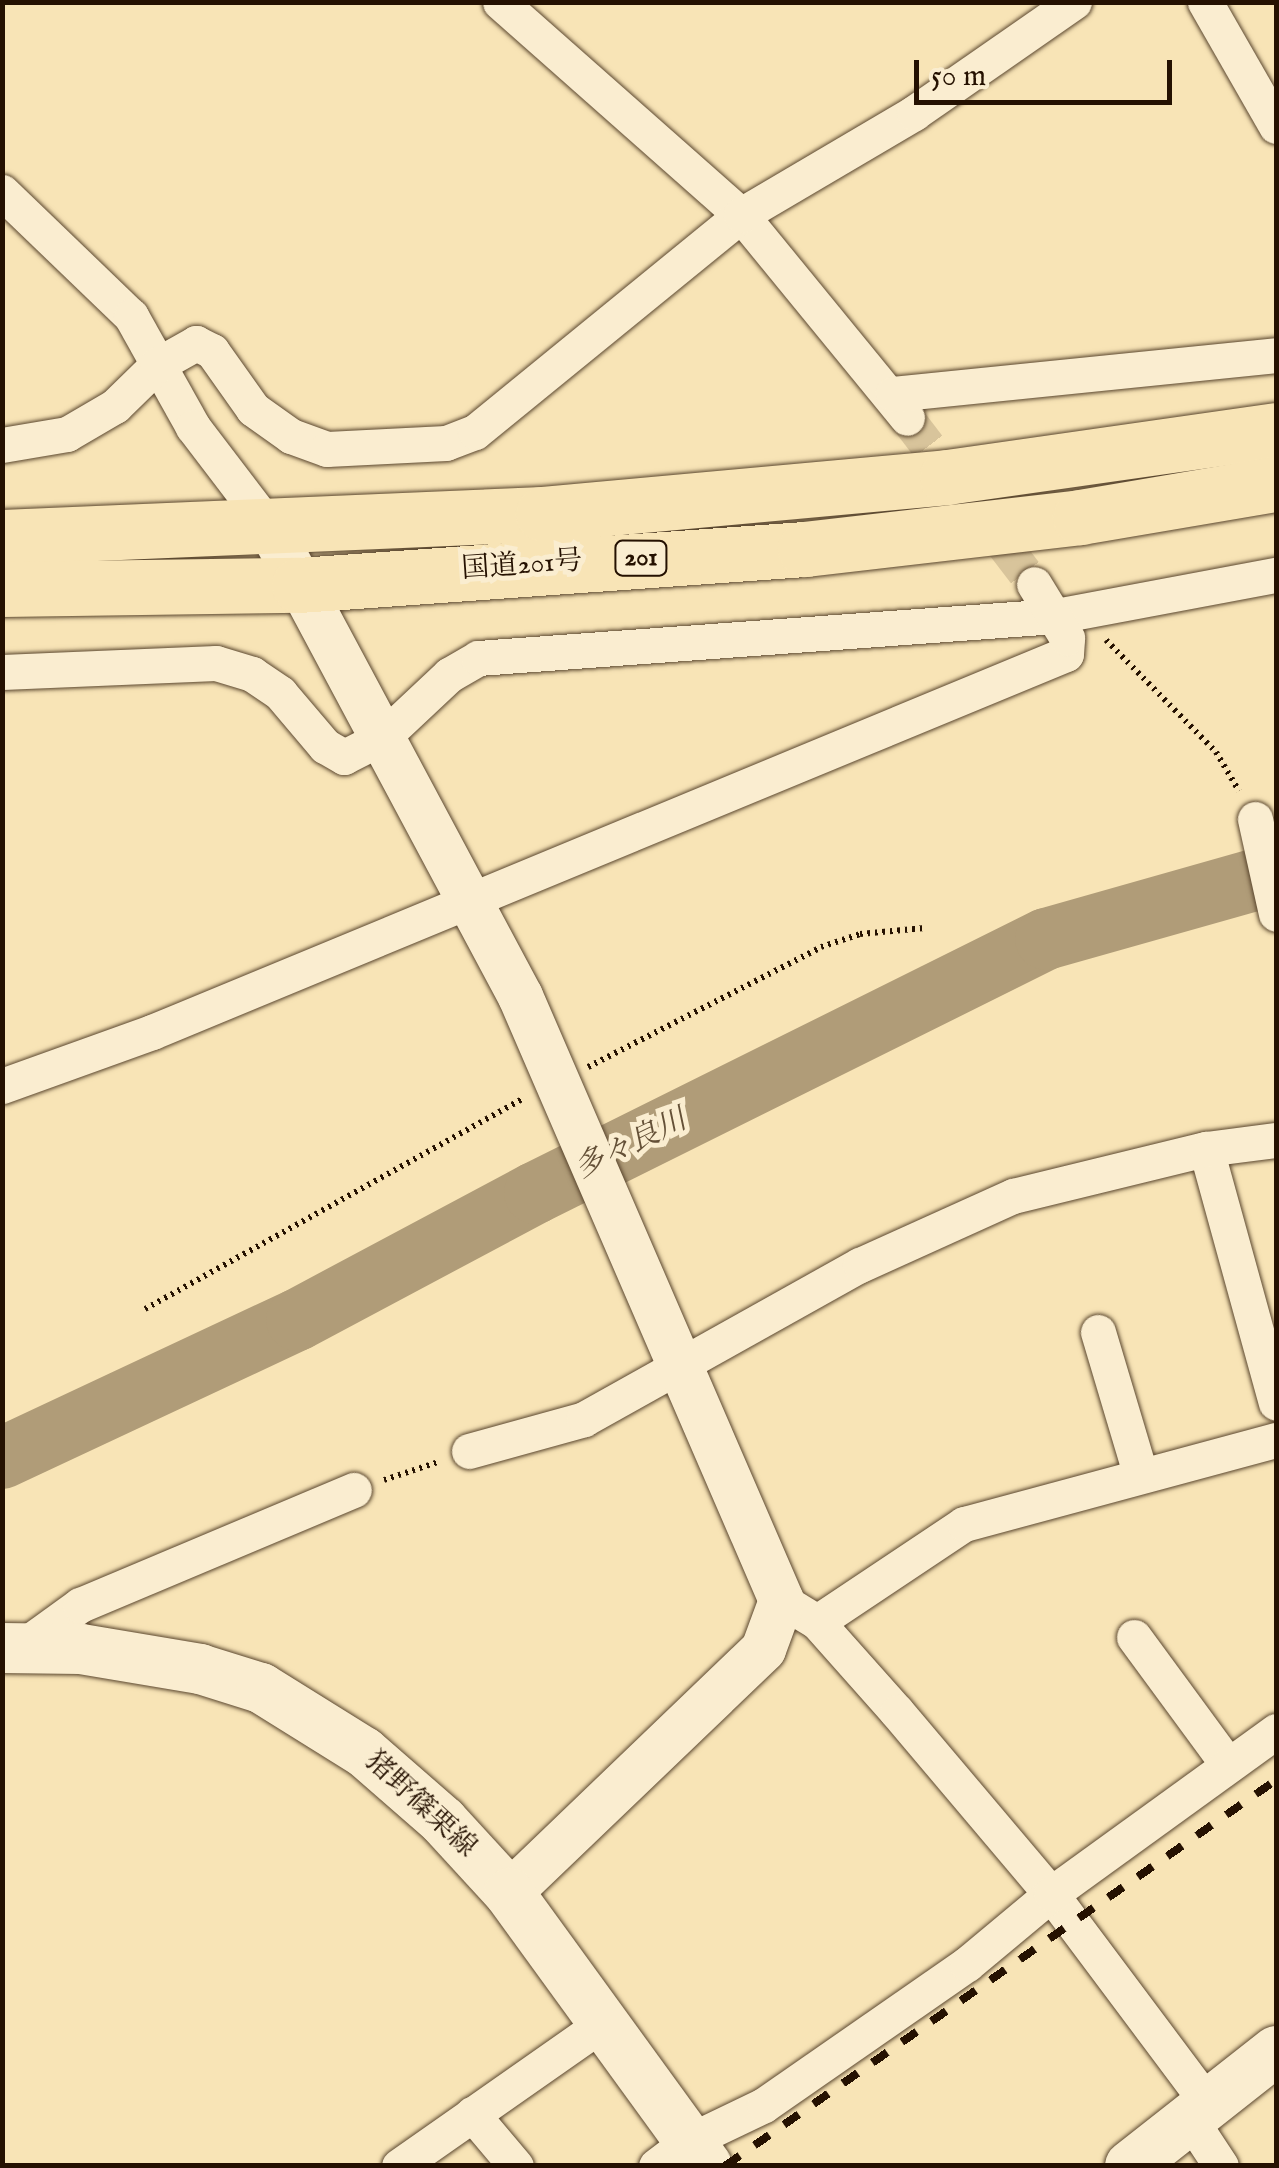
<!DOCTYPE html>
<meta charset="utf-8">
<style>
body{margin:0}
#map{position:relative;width:1279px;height:2168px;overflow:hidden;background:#f8e4b6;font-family:"IM FELL English","Noto Serif JP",serif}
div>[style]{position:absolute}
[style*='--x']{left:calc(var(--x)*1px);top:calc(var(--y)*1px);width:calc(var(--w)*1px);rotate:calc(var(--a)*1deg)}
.river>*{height:62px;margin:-31px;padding:0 31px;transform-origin:31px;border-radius:31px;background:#b09c78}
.minor-tunnel>*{height:35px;margin-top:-17.5px;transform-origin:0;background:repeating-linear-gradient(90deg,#d8c49b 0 35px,transparent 0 53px)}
.path>*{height:6px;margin-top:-3px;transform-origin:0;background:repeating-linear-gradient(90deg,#251101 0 2.5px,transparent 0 7.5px)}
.roads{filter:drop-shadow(0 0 2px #5a462e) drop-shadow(0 0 2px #5a462e)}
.minor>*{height:35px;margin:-17.5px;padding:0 17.5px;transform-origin:17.5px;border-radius:17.5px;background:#faedd0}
.tertiary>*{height:45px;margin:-22.5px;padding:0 22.5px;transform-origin:22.5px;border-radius:22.5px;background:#faedd0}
.secondary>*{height:50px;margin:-25px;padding:0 25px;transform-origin:25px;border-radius:25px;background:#faedd0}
.trunk>*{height:55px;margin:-27.5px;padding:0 27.5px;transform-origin:27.5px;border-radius:27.5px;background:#f8e4b6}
.rail>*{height:8px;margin-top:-4px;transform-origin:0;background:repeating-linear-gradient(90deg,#251101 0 18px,transparent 0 36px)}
span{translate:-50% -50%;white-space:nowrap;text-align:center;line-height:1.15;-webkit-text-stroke:10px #faedd0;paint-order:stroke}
.shield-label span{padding:2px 8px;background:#faedd0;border:2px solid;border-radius:8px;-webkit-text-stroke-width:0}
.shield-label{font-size:25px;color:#251101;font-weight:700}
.street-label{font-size:28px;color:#251101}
.water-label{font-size:30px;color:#645037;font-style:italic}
.frame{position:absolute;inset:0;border:5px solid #251101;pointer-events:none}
.scale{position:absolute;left:914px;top:60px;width:258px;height:45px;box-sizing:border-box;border:5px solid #251101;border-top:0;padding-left:12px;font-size:30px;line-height:35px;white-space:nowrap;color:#251101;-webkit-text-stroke:8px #faedd0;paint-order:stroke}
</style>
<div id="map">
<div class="river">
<div style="--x:2;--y:1458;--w:326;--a:-25.1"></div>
<div style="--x:297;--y:1320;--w:270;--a:-28.1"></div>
<div style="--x:535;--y:1193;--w:571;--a:-26.43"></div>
<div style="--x:1046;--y:939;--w:239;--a:-15.8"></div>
</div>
<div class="minor-tunnel">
<div style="--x:907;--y:418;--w:209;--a:52.6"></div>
</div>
<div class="path">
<div style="--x:1106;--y:640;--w:157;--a:45.5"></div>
<div style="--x:1216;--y:752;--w:45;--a:59.5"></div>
<div style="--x:588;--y:1067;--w:262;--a:-27.2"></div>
<div style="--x:821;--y:947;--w:41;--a:-18.4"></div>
<div style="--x:860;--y:934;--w:65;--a:-5.3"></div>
<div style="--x:145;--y:1309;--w:432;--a:-29.1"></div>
<div style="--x:384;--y:1480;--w:57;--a:-18.4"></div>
</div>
<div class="roads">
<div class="minor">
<div style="--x:500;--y:2;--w:322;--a:41.5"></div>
<div style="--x:741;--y:215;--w:262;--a:50.7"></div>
<div style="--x:1205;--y:2;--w:143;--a:60.2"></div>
<div style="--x:2;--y:192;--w:179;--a:43.9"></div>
<div style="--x:131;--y:316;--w:127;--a:60.8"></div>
<div style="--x:193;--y:427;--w:127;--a:52.7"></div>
<div style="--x:893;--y:394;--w:385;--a:-5.8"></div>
<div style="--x:2;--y:445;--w:66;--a:-9.6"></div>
<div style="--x:67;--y:434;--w:56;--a:-30.3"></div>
<div style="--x:115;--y:406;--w:59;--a:-44.3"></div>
<div style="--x:157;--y:365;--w:45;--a:-29.4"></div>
<div style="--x:196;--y:343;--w:18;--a:27"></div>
<div style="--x:212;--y:351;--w:71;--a:54.7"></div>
<div style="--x:253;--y:409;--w:47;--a:35.4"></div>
<div style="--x:291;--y:436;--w:38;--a:20"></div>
<div style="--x:327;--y:449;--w:119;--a:-2.9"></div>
<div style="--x:446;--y:443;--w:31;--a:-21"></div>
<div style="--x:475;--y:432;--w:343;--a:-39.2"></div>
<div style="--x:741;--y:215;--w:201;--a:-30.5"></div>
<div style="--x:914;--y:113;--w:195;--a:-34.8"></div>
<div style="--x:2;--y:672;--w:214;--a:-2.4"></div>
<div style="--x:216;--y:663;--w:38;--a:17"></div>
<div style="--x:252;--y:674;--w:34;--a:34"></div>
<div style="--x:280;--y:693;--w:70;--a:49.7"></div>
<div style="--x:325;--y:746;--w:22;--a:30"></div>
<div style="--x:344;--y:757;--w:44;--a:-27.1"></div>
<div style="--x:383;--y:737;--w:91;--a:-43.2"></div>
<div style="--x:449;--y:675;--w:34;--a:-30"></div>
<div style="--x:478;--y:658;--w:580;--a:-4.16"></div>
<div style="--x:1056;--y:616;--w:224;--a:-10.6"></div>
<div style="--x:1255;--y:819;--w:97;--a:77.5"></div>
<div style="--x:2;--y:1086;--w:159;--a:-19.8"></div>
<div style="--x:152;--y:1032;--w:989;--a:-22.47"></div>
<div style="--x:1066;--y:654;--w:16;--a:-86"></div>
<div style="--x:1067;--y:638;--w:63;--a:-121.4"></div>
<div style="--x:1206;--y:1149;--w:263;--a:74.6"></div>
<div style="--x:1098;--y:1332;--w:147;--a:73.4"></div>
<div style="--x:469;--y:1451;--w:119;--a:-15.5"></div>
<div style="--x:584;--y:1419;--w:316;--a:-29.2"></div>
<div style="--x:860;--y:1265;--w:168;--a:-24.3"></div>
<div style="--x:1013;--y:1196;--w:199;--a:-13.7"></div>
<div style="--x:1206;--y:1149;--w:71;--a:-7.3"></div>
<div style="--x:781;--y:1600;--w:42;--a:31.4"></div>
<div style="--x:817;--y:1622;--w:120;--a:48.4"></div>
<div style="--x:897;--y:1712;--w:238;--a:49.8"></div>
<div style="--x:1051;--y:1894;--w:262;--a:53.2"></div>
<div style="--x:817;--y:1622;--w:177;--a:-33.7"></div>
<div style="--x:964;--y:1524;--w:323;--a:-15.1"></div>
<div style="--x:1134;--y:1637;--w:159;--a:53.7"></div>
<div style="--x:22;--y:1647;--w:72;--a:-35.9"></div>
<div style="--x:80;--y:1605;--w:297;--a:-22.8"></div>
<div style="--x:472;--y:2114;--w:68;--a:49.8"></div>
<div style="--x:1190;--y:2119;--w:56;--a:56.6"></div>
<div style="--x:399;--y:2166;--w:253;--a:-35"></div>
<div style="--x:656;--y:2166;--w:41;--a:-37.1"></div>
<div style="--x:689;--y:2141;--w:83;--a:-25.6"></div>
<div style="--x:764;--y:2105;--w:247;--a:-34.8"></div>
<div style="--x:967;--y:1964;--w:109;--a:-39.8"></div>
<div style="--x:1051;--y:1894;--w:278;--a:-35.9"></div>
</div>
<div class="tertiary">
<div style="--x:270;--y:528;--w:531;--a:61.89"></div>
<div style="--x:520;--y:996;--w:658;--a:66.63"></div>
<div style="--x:781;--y:1600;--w:52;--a:110.2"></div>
<div style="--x:763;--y:1649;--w:352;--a:136.2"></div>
</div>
<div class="secondary">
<div style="--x:2;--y:1648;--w:79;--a:0.7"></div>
<div style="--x:81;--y:1649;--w:121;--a:9.5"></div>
<div style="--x:200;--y:1669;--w:64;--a:17.3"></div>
<div style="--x:261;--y:1688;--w:121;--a:31.9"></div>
<div style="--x:364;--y:1752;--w:105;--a:41.1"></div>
<div style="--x:443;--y:1821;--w:98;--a:47.5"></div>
<div style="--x:509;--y:1893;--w:337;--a:54"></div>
<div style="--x:1130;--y:2166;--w:186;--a:-38.2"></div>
</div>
<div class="trunk">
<div style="--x:2;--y:537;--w:541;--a:-2.43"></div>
<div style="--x:543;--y:514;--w:406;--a:-5.2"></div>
<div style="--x:947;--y:477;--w:332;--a:-8.1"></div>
<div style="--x:2;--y:589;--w:297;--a:-0.8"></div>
<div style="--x:299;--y:585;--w:507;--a:-4.07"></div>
<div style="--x:805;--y:549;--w:277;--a:-6.6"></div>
<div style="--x:1080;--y:517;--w:199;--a:-9.6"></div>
</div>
</div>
<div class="rail">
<div style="--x:725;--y:2166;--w:673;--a:-35.01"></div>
</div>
<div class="shield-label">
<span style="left:641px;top:558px">201</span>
</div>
<div class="street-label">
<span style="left:522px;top:566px;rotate:-4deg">国道201号</span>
<span style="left:420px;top:1805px;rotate:43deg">猪野篠栗線</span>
</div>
<div class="water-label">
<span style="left:631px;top:1145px;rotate:-26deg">多々良川</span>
</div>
<div class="frame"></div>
<div class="scale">50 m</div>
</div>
